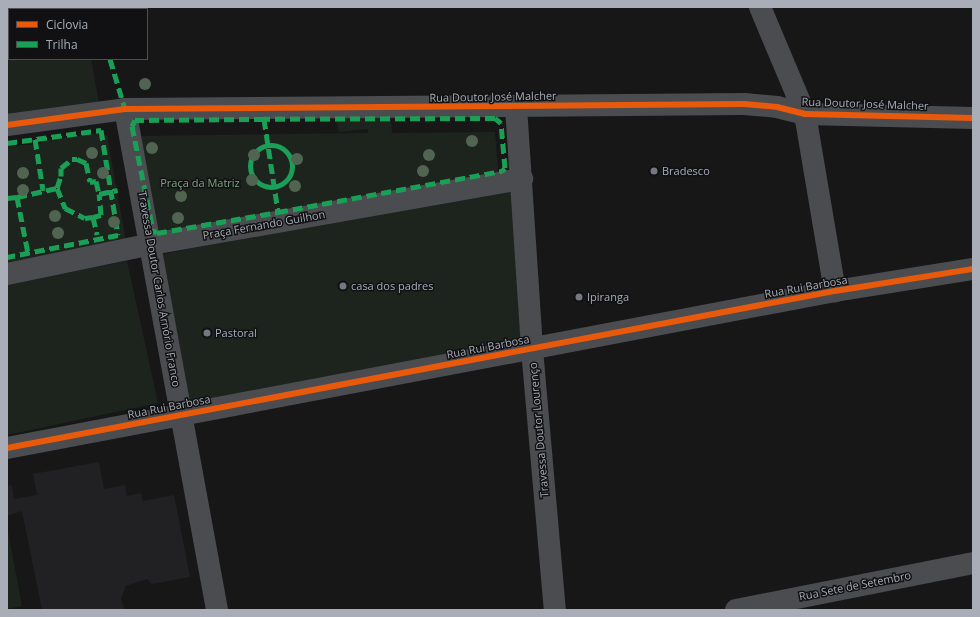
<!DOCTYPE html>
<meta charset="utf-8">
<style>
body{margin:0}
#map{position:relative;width:980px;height:617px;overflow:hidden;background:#171717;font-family:"Open Sans",sans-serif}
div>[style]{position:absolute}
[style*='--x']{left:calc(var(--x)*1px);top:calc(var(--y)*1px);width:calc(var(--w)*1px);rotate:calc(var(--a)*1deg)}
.built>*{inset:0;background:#212123}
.green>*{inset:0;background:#1d241e}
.minor>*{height:22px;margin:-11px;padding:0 11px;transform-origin:11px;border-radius:11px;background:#4b4c50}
.quiet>*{height:5px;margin-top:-2.5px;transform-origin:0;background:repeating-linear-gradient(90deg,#1a9f57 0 10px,transparent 0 15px)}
.quiet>.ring{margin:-2.5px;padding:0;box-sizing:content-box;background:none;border:5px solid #1a9f57;border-radius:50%}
.cycleway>*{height:6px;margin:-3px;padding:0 3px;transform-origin:3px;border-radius:3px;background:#e8590c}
.trees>*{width:12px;height:12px;margin:-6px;border-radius:50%;background:#506451}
.dots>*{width:11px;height:11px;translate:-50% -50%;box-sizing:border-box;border:2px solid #111113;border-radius:50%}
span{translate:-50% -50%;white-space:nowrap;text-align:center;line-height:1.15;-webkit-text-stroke:3px #111113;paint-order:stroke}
.street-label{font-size:11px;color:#a8adb8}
.poi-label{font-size:11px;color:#a8adb8}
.left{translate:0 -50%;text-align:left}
.park-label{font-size:11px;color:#7fa381}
.frame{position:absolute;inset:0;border:8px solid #a8adb8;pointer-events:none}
.legend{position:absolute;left:8px;top:8px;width:140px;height:52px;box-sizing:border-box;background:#111113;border:1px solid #4d4f55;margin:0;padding:5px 7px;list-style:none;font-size:12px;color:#a8adb8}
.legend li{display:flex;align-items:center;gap:8px;height:20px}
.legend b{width:20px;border:1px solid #4d4f55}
</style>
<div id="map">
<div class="built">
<div style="clip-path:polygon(99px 462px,104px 489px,125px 485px,127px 496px,141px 493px,143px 501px,174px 495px,190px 577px,152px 584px,147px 579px,126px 586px,121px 599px,125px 610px,42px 610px,22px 511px,7px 516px,7px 486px,12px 485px,14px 499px,37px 495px,33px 474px)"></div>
</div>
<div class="green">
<div style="clip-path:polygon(7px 27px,9px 27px,9px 59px,91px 59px,99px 103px,7px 116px)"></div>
<div style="clip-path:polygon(336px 118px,391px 118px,392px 133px,495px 132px,499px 183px,158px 239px,141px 136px,368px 133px,368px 129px,339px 132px)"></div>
<div style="clip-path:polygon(98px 133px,99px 136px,107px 135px,127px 247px,7px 270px,7px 149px,9px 146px,41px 144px,40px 141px)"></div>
<div style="clip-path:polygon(516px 184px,524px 342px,187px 406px,159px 255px)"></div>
<div style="clip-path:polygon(127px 261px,158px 403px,7px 435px,7px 284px)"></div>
<div style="clip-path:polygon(7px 526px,22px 606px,7px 609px)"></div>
</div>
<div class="minor">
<div style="--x:760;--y:7;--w:116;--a:67.2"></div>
<div style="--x:805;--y:114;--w:180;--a:80.4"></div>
<div style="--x:516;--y:107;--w:243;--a:86.2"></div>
<div style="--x:532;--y:349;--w:262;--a:85"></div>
<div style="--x:125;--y:109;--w:509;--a:79.59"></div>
<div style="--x:7;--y:125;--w:119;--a:-7.7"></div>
<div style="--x:125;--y:109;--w:619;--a:-0.46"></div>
<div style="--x:744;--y:104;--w:33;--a:5"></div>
<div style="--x:777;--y:107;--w:29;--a:14"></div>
<div style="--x:805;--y:114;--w:168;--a:1.4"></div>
<div style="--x:7;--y:274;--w:148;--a:-11.7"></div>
<div style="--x:152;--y:244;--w:376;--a:-10"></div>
<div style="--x:7;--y:448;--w:843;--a:-10.74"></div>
<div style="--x:835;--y:291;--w:140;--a:-9.1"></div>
<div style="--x:736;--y:610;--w:242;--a:-11.2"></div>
</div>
<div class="quiet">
<div style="--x:98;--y:7;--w:2;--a:90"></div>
<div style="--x:7;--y:9;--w:20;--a:-6"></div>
<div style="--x:110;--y:59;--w:52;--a:73.3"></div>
<div style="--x:264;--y:119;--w:129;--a:179.6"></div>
<div style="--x:135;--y:120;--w:7;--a:117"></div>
<div style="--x:132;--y:126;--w:106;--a:78.6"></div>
<div style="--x:153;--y:230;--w:5;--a:37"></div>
<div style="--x:157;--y:233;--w:123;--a:-9.8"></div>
<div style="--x:278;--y:212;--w:228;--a:-10.4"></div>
<div style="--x:502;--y:171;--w:4;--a:-45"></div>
<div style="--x:505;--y:168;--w:45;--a:-95.1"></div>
<div style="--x:501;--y:123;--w:8;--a:-140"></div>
<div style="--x:495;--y:118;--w:231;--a:179.8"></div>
<div style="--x:264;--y:119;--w:94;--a:81.4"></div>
<div style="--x:35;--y:139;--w:52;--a:81.1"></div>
<div style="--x:7;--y:143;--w:95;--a:-7.9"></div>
<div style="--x:101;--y:130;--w:106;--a:80.8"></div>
<div style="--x:118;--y:235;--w:113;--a:168.8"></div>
<div class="ring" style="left:250px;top:145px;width:37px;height:37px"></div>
<div style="--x:57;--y:188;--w:13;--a:-72"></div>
<div style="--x:61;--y:176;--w:8;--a:-90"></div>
<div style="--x:61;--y:168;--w:14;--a:-39"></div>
<div style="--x:72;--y:159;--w:5;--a:0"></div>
<div style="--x:77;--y:159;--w:10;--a:24"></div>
<div style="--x:86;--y:163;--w:19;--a:78"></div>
<div style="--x:90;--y:182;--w:6;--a:-9"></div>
<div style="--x:96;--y:181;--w:13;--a:77"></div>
<div style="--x:99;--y:194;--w:19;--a:-12"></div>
<div style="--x:17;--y:197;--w:41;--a:-12.7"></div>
<div style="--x:57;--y:188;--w:22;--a:68"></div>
<div style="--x:65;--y:208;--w:22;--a:27"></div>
<div style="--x:85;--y:218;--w:8;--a:-7"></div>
<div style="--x:93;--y:217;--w:18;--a:77"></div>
<div style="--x:7;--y:198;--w:10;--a:-6"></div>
<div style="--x:17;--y:197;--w:57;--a:78.9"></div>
<div style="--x:93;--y:217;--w:8;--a:-14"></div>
<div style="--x:101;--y:215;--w:21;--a:-95"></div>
</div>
<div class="cycleway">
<div style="--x:7;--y:125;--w:119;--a:-7.7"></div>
<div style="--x:125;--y:109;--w:619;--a:-0.46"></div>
<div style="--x:744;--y:104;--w:33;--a:5"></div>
<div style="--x:777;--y:107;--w:29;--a:14"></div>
<div style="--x:805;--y:114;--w:168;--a:1.4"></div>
<div style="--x:7;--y:448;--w:843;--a:-10.74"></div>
<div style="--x:835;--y:291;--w:140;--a:-9.1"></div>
</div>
<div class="trees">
<div style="left:145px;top:84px"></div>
<div style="left:472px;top:141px"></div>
<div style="left:152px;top:148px"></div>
<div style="left:92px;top:153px"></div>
<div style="left:254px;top:155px"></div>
<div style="left:429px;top:155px"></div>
<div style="left:297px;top:159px"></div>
<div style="left:423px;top:171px"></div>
<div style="left:23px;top:173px"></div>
<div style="left:103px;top:173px"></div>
<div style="left:252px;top:180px"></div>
<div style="left:295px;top:186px"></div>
<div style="left:23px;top:190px"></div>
<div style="left:181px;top:196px"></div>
<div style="left:55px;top:216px"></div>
<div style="left:178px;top:218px"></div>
<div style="left:114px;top:222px"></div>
<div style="left:58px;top:233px"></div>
</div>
<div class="dots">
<div style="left:654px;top:171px;background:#757880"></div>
<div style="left:343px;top:286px;background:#757880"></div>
<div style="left:579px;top:297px;background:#757880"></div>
<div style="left:207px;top:333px;background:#757880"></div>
</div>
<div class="street-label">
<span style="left:493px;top:97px;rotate:-1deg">Rua Doutor José Malcher</span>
<span style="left:865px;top:104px;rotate:2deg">Rua Doutor José Malcher</span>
<span style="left:264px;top:225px;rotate:-10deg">Praça Fernando Guilhon</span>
<span style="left:806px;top:287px;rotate:-10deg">Rua Rui Barbosa</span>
<span style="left:159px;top:289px;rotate:80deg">Travessa Doutor Carlos Arnório Franco</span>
<span style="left:488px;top:347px;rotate:-11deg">Rua Rui Barbosa</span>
<span style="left:169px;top:407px;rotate:-11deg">Rua Rui Barbosa</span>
<span style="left:539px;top:430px;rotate:-95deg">Travessa Doutor Lourenço</span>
<span style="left:855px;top:586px;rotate:-11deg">Rua Sete de Setembro</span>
</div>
<div class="poi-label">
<span class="left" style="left:662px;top:171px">Bradesco</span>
<span class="left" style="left:351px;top:286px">casa dos padres</span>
<span class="left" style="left:587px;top:297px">Ipiranga</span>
<span class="left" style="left:215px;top:333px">Pastoral</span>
</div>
<div class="park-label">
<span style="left:200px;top:183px">Praça da Matriz</span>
</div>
<div class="frame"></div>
<ul class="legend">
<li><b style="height:5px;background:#e8590c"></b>Ciclovia</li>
<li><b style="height:5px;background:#1a9f57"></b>Trilha</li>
</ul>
</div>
